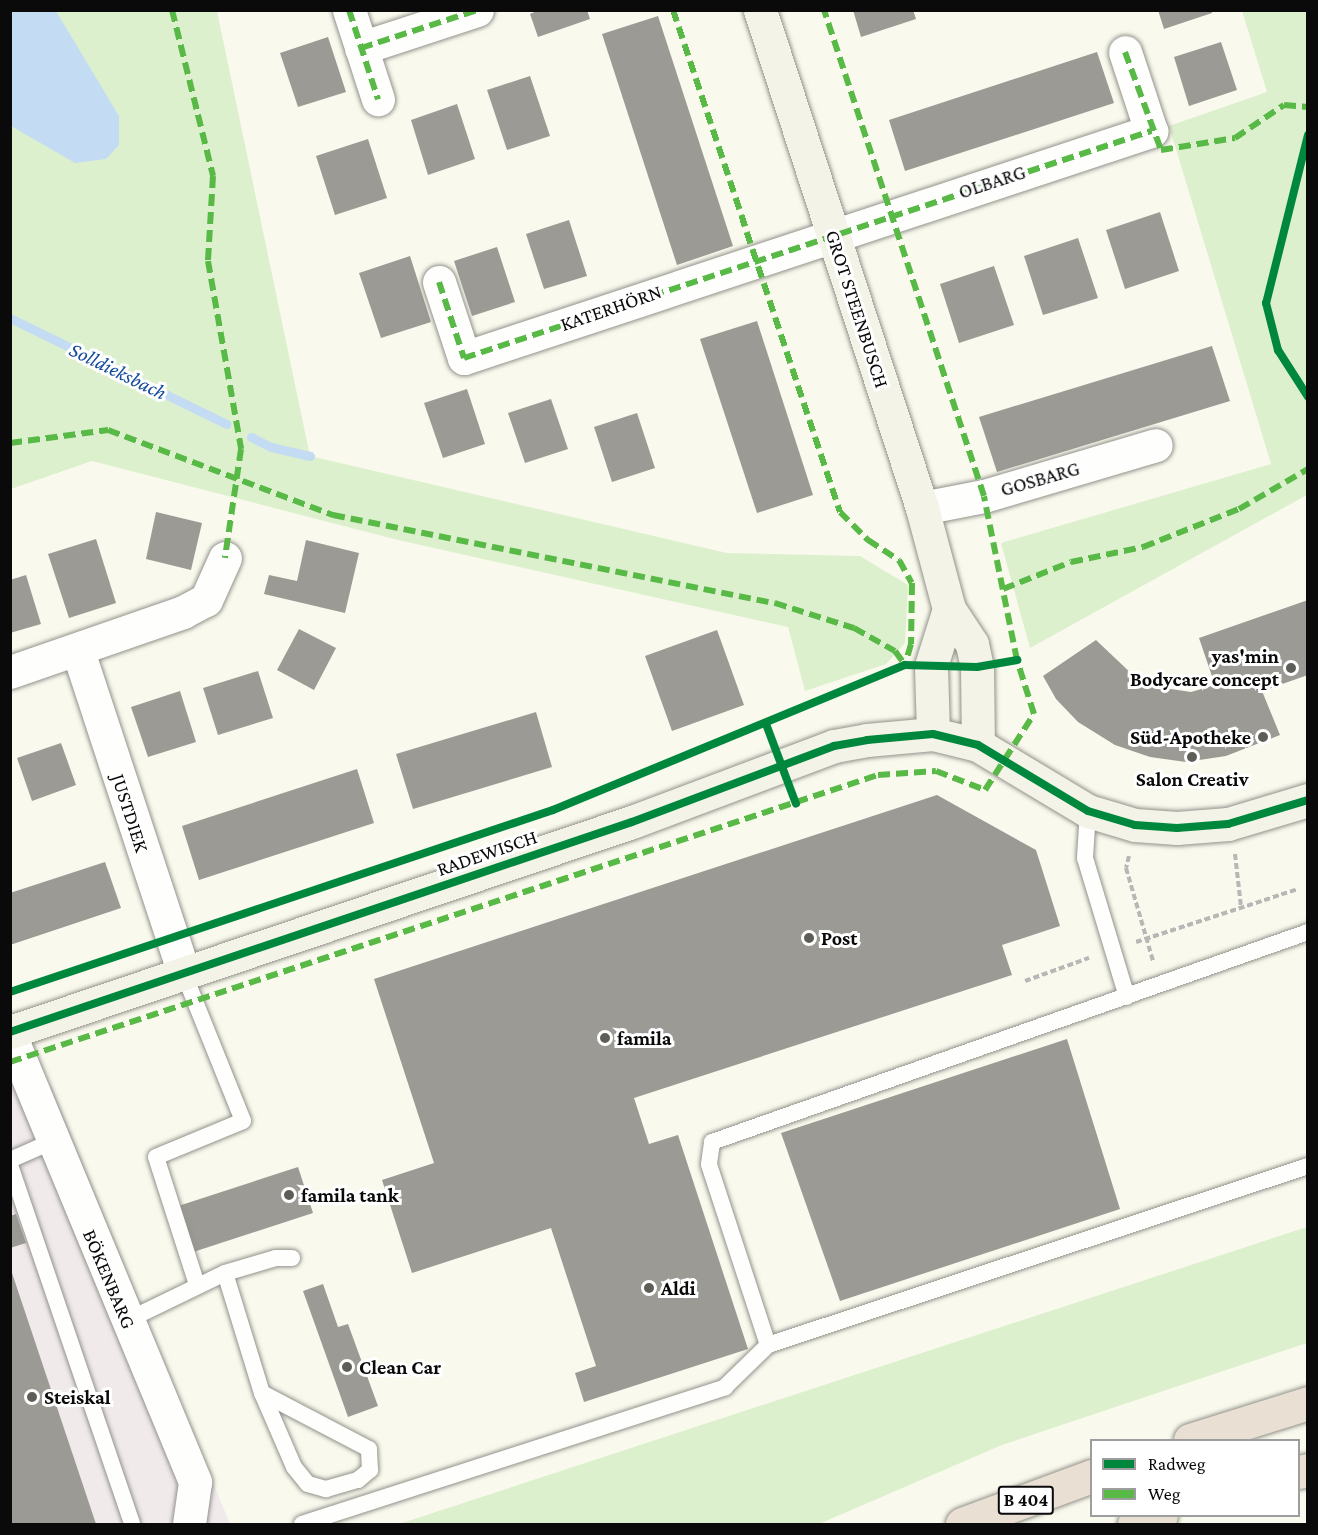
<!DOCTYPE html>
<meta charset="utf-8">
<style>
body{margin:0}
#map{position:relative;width:1318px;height:1535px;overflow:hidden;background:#faf9ed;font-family:"Crimson Pro",serif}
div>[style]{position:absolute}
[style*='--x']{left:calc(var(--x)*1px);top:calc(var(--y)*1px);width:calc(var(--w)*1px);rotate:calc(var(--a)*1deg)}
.industrial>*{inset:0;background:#f1eaeb}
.green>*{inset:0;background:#ddf0cd}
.water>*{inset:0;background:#c3dcf4}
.stream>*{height:9px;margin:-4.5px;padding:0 4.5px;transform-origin:4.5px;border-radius:4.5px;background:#c3dcf4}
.building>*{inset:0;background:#9c9a94}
.path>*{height:4px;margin-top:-2px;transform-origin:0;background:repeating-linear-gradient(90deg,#b7b7b5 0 6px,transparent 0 9px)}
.roads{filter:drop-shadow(0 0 2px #92928c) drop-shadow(0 0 2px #92928c)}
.lane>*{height:16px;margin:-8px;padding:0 8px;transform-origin:8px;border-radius:8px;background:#fefefc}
.street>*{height:33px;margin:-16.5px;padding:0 16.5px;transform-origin:16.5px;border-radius:16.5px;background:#fefefc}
.secondary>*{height:33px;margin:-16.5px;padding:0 16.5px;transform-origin:16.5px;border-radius:16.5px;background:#f3f4e7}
.highway>*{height:33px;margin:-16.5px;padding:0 16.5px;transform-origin:16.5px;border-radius:16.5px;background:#e9e0d3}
.quiet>*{height:6px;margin-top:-3px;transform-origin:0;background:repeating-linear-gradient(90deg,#58b947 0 12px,transparent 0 18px)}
.cycleway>*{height:8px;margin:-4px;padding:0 4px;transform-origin:4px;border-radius:4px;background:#00873e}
.dots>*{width:16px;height:16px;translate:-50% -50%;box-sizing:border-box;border:3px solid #fff;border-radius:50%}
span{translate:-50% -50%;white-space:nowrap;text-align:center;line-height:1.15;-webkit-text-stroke:6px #fff;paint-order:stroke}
.shield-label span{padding:2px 4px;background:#fff;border:2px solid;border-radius:4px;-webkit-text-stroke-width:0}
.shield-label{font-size:18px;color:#0a0a0a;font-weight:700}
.street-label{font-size:20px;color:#0a0a0a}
.poi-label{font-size:20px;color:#0a0a0a;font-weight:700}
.right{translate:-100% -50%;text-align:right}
.left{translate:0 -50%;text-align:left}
.water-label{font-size:21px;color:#144b9c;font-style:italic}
.frame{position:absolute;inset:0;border:12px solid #0a0a0a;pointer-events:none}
.legend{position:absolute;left:1090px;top:1439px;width:210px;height:78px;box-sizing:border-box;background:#fff;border:2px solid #9d9d9d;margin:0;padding:8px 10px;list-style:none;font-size:18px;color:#0a0a0a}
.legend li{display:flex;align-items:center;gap:12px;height:30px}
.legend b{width:30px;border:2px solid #9d9d9d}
</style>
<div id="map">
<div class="industrial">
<div style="clip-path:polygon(11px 1085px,52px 1087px,230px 1524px,11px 1524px)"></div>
</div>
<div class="green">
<div style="clip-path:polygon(10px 11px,217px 11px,310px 456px,727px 553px,860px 556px,908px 585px,905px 643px,886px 664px,805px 691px,788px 627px,398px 540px,92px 461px,11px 489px)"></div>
<div style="clip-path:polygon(1242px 11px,1307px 11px,1307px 495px,1030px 648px,1001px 543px,1271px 464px,1169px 126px,1267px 92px)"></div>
<div style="clip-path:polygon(1307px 1227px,1307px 1343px,1002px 1445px,819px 1524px,399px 1524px)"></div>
</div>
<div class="water">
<div style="clip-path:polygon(11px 10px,56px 11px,119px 116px,119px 145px,106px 159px,75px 163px,11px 126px)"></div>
</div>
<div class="stream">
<div style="--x:10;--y:318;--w:241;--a:26.1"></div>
<div style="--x:251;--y:437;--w:22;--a:27"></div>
<div style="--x:271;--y:447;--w:40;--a:13"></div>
</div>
<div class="building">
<div style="clip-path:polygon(539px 10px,587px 10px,590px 19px,538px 37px,530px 14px)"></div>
<div style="clip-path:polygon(853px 10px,913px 10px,916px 19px,861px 37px)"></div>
<div style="clip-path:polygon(1158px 10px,1211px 10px,1212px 13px,1164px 29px)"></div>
<div style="clip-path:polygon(658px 16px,733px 246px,677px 265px,602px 34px)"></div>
<div style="clip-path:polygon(328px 37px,346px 92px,298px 107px,280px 53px)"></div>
<div style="clip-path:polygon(1221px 42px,1237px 90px,1189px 106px,1174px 57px)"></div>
<div style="clip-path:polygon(1097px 52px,1114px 103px,905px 171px,889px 120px)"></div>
<div style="clip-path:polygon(530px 76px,550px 136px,507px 150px,487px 90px)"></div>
<div style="clip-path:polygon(457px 104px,475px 159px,428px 175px,411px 120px)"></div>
<div style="clip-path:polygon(368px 139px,387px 198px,335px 215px,316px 156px)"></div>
<div style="clip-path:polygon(1160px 212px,1179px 271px,1125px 289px,1106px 230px)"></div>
<div style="clip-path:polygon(569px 220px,587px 276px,544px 289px,526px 234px)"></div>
<div style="clip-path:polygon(1078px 238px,1098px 298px,1043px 315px,1024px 256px)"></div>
<div style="clip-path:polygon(497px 247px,515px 302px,472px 316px,454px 261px)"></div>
<div style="clip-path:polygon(410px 256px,431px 322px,381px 338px,359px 273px)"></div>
<div style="clip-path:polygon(994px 266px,1014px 325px,959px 343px,940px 284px)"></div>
<div style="clip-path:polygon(757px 321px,813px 495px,757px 513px,700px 339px)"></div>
<div style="clip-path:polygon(1212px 346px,1230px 401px,997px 472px,979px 417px)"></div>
<div style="clip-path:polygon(467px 389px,485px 444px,443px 458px,424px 403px)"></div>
<div style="clip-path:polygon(551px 399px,568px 449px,525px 463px,508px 413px)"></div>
<div style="clip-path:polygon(637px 413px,655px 468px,612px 482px,594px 427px)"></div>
<div style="clip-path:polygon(156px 512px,202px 523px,191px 570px,146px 559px)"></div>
<div style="clip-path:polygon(96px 539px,116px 603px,69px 618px,48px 554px)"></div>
<div style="clip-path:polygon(306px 540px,359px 553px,345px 613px,264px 594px,269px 575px,297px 581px)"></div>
<div style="clip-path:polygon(26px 575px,41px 624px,10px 633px,10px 580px)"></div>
<div style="clip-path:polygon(1308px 600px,1308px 675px,1262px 691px,1280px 735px,1226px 756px,1186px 762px,1150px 757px,1115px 745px,1078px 722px,1056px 699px,1043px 676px,1096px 640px,1135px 677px,1164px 688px,1191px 692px,1215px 685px,1199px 638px)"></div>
<div style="clip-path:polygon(299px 629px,336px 648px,314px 690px,277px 670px)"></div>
<div style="clip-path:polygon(717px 630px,744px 705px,672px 731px,645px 656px)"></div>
<div style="clip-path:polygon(258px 671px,273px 718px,218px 735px,203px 688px)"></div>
<div style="clip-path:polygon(180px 691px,196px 742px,148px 757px,131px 707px)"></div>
<div style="clip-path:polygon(536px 712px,552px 767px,413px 809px,396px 754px)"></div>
<div style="clip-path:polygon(61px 743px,76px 785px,32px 801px,17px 758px)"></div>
<div style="clip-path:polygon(357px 769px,374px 823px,199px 880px,182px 826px)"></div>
<div style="clip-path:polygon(937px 795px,1036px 850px,1060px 926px,1002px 945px,1012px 975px,634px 1098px,649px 1144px,678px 1135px,748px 1349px,584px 1402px,575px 1373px,596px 1366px,551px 1228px,412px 1273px,382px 1180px,434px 1163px,374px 979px)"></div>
<div style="clip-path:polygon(105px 862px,121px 908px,10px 945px,10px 893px)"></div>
<div style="clip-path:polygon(1067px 1039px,1120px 1209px,840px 1301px,781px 1133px)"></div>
<div style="clip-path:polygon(298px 1167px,313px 1213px,181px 1256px,166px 1210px)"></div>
<div style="clip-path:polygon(16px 1214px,26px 1243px,10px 1248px,10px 1216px)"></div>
<div style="clip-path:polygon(11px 1270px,96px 1524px,10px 1524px)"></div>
<div style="clip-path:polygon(323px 1284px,338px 1327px,348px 1324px,378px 1406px,348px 1417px,303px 1291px)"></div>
</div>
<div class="path">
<div style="--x:1235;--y:854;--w:53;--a:83.5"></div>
<div style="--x:1129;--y:856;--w:12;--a:104"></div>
<div style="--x:1126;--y:868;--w:97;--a:73.8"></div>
<div style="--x:1136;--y:942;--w:170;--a:-18.1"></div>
<div style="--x:1025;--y:981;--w:68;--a:-19.8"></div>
</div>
<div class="roads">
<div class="lane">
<div style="--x:1088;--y:811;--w:47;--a:93.7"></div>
<div style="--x:1085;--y:858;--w:145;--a:73.2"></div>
<div style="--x:184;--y:974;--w:158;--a:68.1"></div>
<div style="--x:243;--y:1121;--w:94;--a:157.5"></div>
<div style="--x:156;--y:1157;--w:134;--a:72.2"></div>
<div style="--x:10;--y:1160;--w:45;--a:-23.7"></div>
<div style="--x:10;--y:1165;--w:379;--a:71.2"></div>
<div style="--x:225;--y:1273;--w:126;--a:72.9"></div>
<div style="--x:262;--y:1393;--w:81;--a:66.6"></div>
<div style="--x:294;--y:1467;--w:22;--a:51"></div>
<div style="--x:308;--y:1484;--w:19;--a:16"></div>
<div style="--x:326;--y:1489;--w:33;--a:-16"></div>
<div style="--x:358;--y:1480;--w:16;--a:-40"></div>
<div style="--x:370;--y:1470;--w:21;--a:-93"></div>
<div style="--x:369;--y:1449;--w:121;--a:-152.4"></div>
<div style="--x:126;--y:1321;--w:110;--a:-25.9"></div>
<div style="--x:225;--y:1273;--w:53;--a:-16.4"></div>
<div style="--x:276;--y:1258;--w:16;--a:0"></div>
<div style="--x:768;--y:1345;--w:190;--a:-108.1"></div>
<div style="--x:709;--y:1164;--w:22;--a:-82"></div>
<div style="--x:712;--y:1142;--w:632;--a:-19.41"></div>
<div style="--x:302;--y:1524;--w:445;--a:-17.9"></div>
<div style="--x:725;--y:1387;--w:60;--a:-44.3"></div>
<div style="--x:768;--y:1345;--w:569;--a:-18.34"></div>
</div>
<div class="street">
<div style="--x:349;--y:10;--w:94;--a:72"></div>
<div style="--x:361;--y:48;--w:122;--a:-18.1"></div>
<div style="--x:439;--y:282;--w:80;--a:71.8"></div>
<div style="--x:464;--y:358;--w:724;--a:-18.28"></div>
<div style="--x:1151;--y:131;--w:83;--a:-108.2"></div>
<div style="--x:922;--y:508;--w:63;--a:-11"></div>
<div style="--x:984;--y:496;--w:179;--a:-16.5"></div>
<div style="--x:78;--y:651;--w:340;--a:71.8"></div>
<div style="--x:10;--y:672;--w:183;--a:-19.1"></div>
<div style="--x:183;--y:612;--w:26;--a:-28"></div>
<div style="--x:206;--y:600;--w:46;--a:-65.7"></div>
<div style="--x:10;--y:1035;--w:484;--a:67.5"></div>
<div style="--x:195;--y:1482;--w:42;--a:98.1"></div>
</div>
<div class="secondary">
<div style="--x:760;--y:10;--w:524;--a:71.98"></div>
<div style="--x:922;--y:508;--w:105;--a:75"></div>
<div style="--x:949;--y:609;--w:42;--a:56.7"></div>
<div style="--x:972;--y:644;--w:24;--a:78"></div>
<div style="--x:977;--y:667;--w:78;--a:89.3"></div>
<div style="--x:933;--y:734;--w:68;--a:-91.7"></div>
<div style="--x:931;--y:666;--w:60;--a:-72.5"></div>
<div style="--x:10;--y:1032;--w:656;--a:-18.66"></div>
<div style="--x:632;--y:822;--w:216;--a:-20.6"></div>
<div style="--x:834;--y:746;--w:34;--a:-10"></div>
<div style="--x:867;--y:740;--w:66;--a:-5.2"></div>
<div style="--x:933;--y:734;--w:46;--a:13.7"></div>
<div style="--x:978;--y:745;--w:128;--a:31"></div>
<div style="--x:1088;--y:811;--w:49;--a:16.6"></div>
<div style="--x:1135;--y:825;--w:42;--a:4.1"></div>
<div style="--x:1177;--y:828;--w:51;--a:-4.5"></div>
<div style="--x:1228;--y:824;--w:84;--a:-16.7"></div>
</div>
<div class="highway">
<div style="--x:1190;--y:1440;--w:124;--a:-17.4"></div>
<div style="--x:1298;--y:1472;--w:10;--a:-11"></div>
<div style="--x:962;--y:1524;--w:139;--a:-20.3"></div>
<div style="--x:1134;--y:1524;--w:28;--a:-17"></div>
</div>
</div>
<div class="quiet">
<div style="--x:172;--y:10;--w:171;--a:76.1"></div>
<div style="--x:213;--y:176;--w:85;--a:93.4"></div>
<div style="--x:208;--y:261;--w:191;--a:80"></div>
<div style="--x:241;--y:449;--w:110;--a:98.4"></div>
<div style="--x:349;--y:10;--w:94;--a:72"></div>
<div style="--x:673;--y:10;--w:529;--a:71.6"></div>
<div style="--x:840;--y:512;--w:40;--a:45"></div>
<div style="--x:868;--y:540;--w:37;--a:33"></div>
<div style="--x:899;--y:560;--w:26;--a:61"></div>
<div style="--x:912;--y:583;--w:61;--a:90.9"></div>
<div style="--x:911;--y:644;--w:22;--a:106"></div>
<div style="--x:361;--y:48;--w:122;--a:-18.1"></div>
<div style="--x:1125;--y:52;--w:104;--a:69.8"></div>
<div style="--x:1161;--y:150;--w:75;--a:-9.2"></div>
<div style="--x:1235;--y:138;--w:59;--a:-34"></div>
<div style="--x:1284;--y:105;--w:24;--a:5"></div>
<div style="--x:439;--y:282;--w:80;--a:71.8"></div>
<div style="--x:464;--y:358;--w:724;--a:-18.28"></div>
<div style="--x:10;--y:443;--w:99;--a:-7.6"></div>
<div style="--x:108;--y:430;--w:241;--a:20.7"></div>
<div style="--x:333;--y:515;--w:451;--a:11.3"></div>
<div style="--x:775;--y:603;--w:83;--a:17.6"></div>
<div style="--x:854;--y:628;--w:47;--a:29.3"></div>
<div style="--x:895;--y:651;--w:17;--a:54"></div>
<div style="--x:1003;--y:589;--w:73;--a:-21.7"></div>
<div style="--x:1071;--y:562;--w:74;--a:-11.8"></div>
<div style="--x:1143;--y:547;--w:103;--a:-21.6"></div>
<div style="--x:1239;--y:509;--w:80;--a:-30.1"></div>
<div style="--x:10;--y:1062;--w:914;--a:-18.3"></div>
<div style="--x:878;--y:775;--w:58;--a:-3.9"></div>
<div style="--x:936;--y:771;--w:53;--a:21.2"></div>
<div style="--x:985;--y:790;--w:90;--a:-57.2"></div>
<div style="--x:1034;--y:714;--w:57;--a:-107.5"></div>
<div style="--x:1017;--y:660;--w:167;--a:-101.4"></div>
<div style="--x:984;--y:496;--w:512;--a:-108.22"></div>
</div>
<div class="cycleway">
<div style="--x:1308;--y:135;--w:173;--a:104"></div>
<div style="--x:1266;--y:303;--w:49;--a:75.7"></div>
<div style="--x:1278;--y:350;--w:56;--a:57.4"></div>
<div style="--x:766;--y:724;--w:85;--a:69.4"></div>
<div style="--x:10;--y:992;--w:573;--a:-18.53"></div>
<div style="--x:553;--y:810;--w:381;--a:-22.4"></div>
<div style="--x:905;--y:665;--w:72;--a:1.6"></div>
<div style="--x:977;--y:667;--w:41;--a:-9.9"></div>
<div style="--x:10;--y:1032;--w:656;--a:-18.66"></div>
<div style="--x:632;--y:822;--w:216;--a:-20.6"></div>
<div style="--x:834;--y:746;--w:34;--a:-10"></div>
<div style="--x:867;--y:740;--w:66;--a:-5.2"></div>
<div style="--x:933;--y:734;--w:46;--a:13.7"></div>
<div style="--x:978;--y:745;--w:128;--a:31"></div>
<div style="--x:1088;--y:811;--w:49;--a:16.6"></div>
<div style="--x:1135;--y:825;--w:42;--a:4.1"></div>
<div style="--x:1177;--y:828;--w:51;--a:-4.5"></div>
<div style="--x:1228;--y:824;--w:84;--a:-16.7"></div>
</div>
<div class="dots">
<div style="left:1291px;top:668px;background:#5e5e59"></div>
<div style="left:1263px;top:737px;background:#5e5e59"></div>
<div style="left:1192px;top:757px;background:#5e5e59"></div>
<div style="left:809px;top:938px;background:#5e5e59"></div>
<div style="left:605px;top:1038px;background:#5e5e59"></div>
<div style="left:289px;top:1195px;background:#5e5e59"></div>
<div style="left:649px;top:1288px;background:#5e5e59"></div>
<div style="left:347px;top:1367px;background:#5e5e59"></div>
<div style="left:32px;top:1397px;background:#5e5e59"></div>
</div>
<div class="shield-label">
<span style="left:1026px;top:1500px">B 404</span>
</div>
<div class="street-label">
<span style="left:992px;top:182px;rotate:-18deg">OLBARG</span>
<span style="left:611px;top:308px;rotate:-19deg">KATERHÖRN</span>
<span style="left:857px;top:309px;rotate:72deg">GROT STEENBUSCH</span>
<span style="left:1040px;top:479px;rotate:-16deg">GOSBARG</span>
<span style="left:130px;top:813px;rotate:72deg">JUSTDIEK</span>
<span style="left:487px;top:853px;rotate:-19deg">RADEWISCH</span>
<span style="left:109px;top:1279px;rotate:67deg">BÖKENBARG</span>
</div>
<div class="poi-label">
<span class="right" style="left:1279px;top:668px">yas'min<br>Bodycare concept</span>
<span class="right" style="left:1251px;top:737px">Süd-Apotheke</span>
<span style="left:1192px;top:779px">Salon Creativ</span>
<span class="left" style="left:821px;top:938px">Post</span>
<span class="left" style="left:617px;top:1038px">famila</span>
<span class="left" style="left:301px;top:1195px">famila tank</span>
<span class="left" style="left:661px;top:1288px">Aldi</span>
<span class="left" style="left:359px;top:1367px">Clean Car</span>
<span class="left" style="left:44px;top:1397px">Steiskal</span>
</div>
<div class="water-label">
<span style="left:118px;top:371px;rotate:26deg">Solldieksbach</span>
</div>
<div class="frame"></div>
<ul class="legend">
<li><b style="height:8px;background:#00873e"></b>Radweg</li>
<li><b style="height:8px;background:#58b947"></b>Weg</li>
</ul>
</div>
